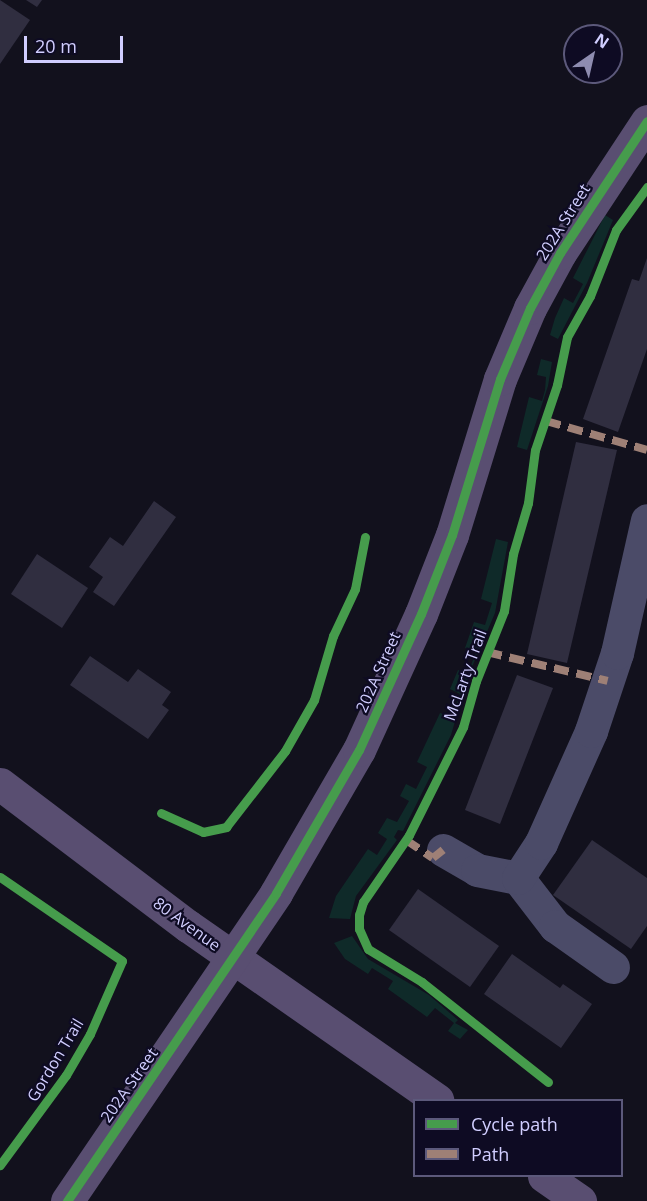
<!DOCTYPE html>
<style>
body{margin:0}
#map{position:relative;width:647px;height:1201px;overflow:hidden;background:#12111d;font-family:"Open Sans",sans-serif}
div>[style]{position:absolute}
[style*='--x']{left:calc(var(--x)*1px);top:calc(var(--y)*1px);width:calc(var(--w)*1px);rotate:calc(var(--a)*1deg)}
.green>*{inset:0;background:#0f2a29}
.building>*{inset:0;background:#302e40}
.minor>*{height:33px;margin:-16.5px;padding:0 16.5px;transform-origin:16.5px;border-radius:16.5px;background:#4b4b68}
.major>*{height:33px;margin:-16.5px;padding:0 16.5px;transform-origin:16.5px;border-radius:16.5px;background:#594e71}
.quiet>*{height:8px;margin-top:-4px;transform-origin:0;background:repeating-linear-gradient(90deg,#9e8076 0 15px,transparent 0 23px)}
.cycleway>*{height:9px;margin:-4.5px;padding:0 4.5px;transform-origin:4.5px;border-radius:4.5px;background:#469c4c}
span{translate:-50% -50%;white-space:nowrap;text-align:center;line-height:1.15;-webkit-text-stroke:4.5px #0e0b23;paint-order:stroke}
.street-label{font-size:16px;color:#d1ceff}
.legend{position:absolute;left:413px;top:1099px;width:210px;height:78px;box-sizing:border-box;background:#0e0b23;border:2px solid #5c597b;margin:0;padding:8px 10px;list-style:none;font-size:18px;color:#d1ceff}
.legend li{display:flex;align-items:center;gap:12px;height:30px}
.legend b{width:30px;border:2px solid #5c597b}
.north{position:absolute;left:563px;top:24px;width:60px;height:60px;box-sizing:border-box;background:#0e0b23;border:2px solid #5c597b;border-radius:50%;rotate:34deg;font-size:16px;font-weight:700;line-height:24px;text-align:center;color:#d1ceff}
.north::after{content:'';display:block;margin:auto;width:21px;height:27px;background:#8e8cb0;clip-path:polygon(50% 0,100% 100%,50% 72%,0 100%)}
.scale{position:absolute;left:24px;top:36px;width:99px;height:27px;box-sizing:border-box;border:3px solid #d1ceff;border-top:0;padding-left:8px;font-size:18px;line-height:21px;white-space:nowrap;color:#d1ceff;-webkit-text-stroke:4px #0e0b23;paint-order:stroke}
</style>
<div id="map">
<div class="green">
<div style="clip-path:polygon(605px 215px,613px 220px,587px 283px,558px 339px,550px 335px,555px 318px,564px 298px,573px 303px,583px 284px,573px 278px)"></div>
<div style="clip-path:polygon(541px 359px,552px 362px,548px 386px,527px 450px,517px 447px,529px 397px,542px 401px,545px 390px,546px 377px,537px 375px)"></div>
<div style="clip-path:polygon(496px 539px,508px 542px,495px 613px,469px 674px,451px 735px,403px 831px,398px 830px,394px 837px,397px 840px,356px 896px,350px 919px,329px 918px,336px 896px,368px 849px,377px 855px,387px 839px,378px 833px,387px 818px,397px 822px,409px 801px,400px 796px,406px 784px,416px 789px,427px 767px,417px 762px,440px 713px,452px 717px,460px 694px,450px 689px,458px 670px,468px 673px,476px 652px,465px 648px,474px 622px,485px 625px,492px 603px,481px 599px)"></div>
<div style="clip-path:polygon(352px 936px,368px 959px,429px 995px,458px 1020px,455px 1023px,468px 1030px,460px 1039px,448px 1031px,454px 1023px,435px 1008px,427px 1017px,388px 989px,393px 981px,372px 968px,368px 974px,345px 959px,334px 943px)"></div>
</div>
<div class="building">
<div style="clip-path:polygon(0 0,30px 20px,0 64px)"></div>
<div style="clip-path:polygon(26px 0,42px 0,37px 7px)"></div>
<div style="clip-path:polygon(647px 258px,647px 349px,618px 432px,583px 419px,632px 279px,639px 281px)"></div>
<div style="clip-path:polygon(576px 442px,617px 450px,567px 663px,527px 654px)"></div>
<div style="clip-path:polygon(154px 501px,176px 517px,114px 606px,93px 592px,103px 577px,89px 567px,110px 537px,123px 546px)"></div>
<div style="clip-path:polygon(37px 554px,88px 588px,62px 628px,11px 594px)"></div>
<div style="clip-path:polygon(90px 656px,128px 682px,138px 669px,171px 692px,162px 705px,169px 710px,148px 739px,70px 685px)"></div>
<div style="clip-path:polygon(517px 675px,553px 688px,500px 824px,465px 810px)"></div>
<div style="clip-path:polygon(592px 840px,647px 878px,647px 926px,631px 949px,553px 895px)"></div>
<div style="clip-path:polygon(418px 889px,499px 946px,470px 987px,389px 930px)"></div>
<div style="clip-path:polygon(512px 954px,560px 988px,563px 984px,592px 1004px,561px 1048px,484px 994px)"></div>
</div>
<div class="minor">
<div style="--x:443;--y:850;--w:39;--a:30"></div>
<div style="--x:477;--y:870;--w:42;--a:11"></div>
<div style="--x:518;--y:878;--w:61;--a:52.4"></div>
<div style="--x:555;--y:926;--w:71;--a:35.3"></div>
<div style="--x:518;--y:878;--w:42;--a:-56.7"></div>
<div style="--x:541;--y:843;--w:123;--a:-65.9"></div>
<div style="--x:591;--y:731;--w:82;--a:-71.6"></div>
<div style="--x:617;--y:653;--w:136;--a:-77.3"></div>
</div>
<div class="major">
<div style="--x:0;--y:784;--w:236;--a:37.1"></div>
<div style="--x:188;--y:926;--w:304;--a:34.9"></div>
<div style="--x:544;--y:1176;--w:44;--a:34.8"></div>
<div style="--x:67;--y:1201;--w:372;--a:-55.8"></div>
<div style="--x:276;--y:893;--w:165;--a:-59.9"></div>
<div style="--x:359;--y:750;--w:149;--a:-65.5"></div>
<div style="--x:421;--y:614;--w:85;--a:-68.6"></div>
<div style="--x:452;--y:535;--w:163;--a:-72.9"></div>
<div style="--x:500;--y:379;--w:77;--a:-67.1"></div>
<div style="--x:530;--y:308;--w:63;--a:-61.4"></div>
<div style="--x:560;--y:253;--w:158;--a:-56.6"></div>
</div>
<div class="quiet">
<div style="--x:546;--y:421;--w:105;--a:16"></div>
<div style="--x:487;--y:652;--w:124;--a:13.5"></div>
<div style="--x:406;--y:840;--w:32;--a:34"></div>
<div style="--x:433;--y:858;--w:13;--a:-39"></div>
</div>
<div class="cycleway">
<div style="--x:161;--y:813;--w:46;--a:24.3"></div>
<div style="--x:203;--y:832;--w:24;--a:-12"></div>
<div style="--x:226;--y:827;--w:96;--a:-52.2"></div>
<div style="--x:285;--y:751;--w:59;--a:-60.4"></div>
<div style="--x:314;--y:700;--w:67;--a:-73.5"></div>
<div style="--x:333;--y:636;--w:52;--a:-64.9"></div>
<div style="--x:355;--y:589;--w:53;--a:-79.1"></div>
<div style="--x:0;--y:877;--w:148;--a:34.5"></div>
<div style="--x:122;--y:961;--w:80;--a:113.7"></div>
<div style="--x:90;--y:1034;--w:48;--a:120.3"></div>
<div style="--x:66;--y:1075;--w:112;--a:126.3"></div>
<div style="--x:548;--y:1082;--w:161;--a:-141.6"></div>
<div style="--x:422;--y:982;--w:63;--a:-148.6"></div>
<div style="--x:368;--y:949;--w:22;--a:-114"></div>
<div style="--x:359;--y:929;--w:14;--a:-90"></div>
<div style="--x:359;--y:915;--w:14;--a:-73"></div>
<div style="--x:363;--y:902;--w:81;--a:-55.5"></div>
<div style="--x:409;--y:835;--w:121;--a:-63.4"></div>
<div style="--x:463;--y:727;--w:48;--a:-74.2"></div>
<div style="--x:476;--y:681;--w:75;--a:-68.2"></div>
<div style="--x:504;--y:611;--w:58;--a:-81"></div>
<div style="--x:513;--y:554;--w:53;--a:-73.6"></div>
<div style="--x:528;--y:503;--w:53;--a:-82.5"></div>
<div style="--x:535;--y:450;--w:69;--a:-71.3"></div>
<div style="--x:557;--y:385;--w:49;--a:-78.2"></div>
<div style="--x:567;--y:337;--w:47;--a:-60.7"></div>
<div style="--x:590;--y:296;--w:71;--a:-68.5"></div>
<div style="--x:616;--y:230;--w:53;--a:-54.2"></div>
<div style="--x:67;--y:1201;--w:372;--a:-55.8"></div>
<div style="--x:276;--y:893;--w:165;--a:-59.9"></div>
<div style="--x:359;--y:750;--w:149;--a:-65.5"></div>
<div style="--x:421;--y:614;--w:85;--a:-68.6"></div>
<div style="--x:452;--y:535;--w:163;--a:-72.9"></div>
<div style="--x:500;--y:379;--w:77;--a:-67.1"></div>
<div style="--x:530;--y:308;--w:63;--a:-61.4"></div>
<div style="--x:560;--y:253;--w:158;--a:-56.6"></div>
</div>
<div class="street-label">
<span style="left:563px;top:222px;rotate:-58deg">202A Street</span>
<span style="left:378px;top:672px;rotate:-66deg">202A Street</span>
<span style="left:465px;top:675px;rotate:-70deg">McLarty Trail</span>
<span style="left:187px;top:924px;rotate:36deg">80 Avenue</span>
<span style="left:55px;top:1060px;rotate:-59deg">Gordon Trail</span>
<span style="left:129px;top:1085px;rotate:-55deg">202A Street</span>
</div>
<ul class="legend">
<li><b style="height:8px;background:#469c4c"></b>Cycle path</li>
<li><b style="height:8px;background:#9e8076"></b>Path</li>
</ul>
<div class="north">N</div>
<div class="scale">20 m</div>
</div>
